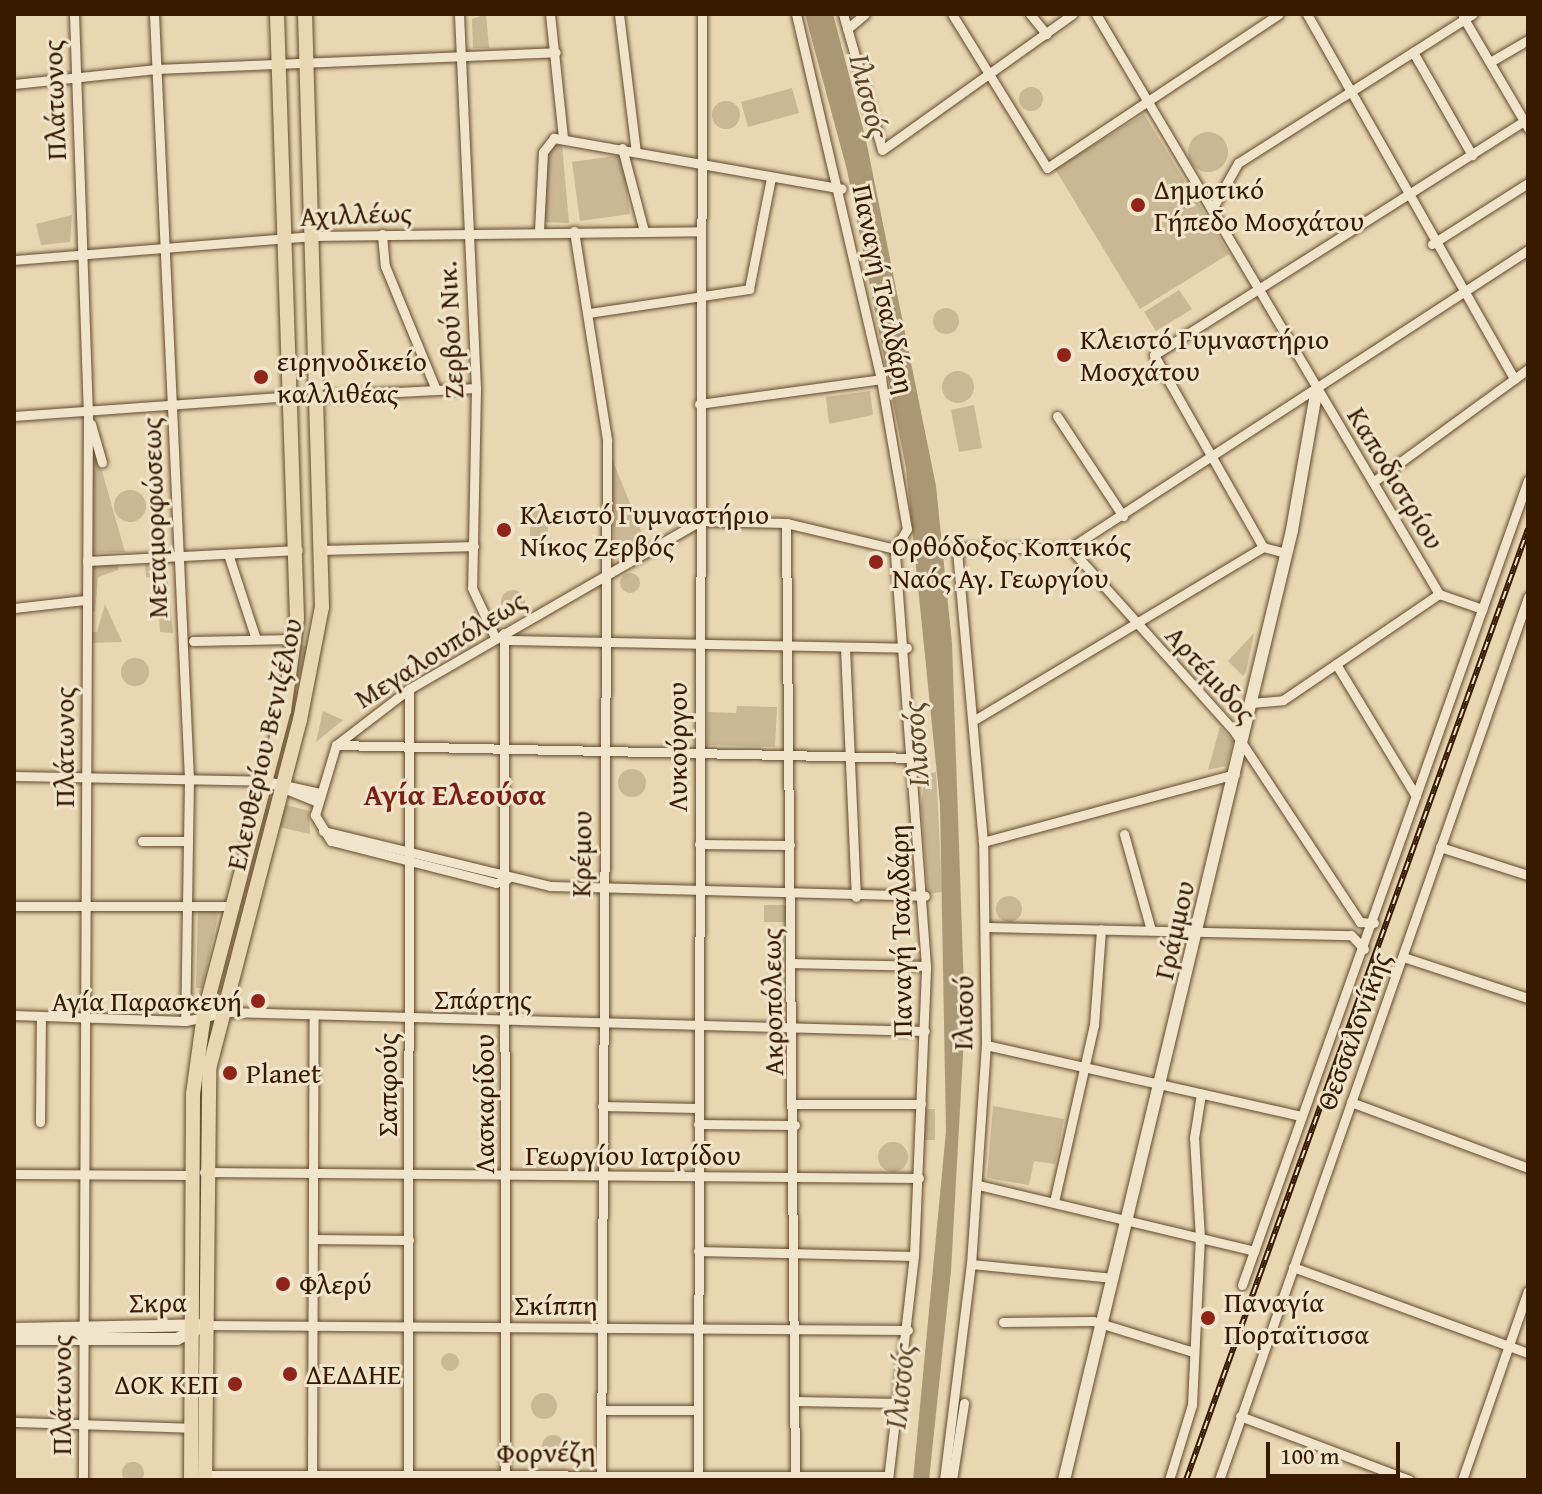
<!DOCTYPE html>
<meta charset="utf-8">
<style>
body{margin:0}
#map{position:relative;width:1542px;height:1494px;overflow:hidden;background:#e8d7b1;font-family:"Gentium Book Plus",serif}
div>[style]{position:absolute}
[style*='--x']{left:calc(var(--x)*1px);top:calc(var(--y)*1px);width:calc(var(--w)*1px);rotate:calc(var(--a)*1deg)}
.green>*{inset:0;background:#cab793}
.round{border-radius:50%}
.water>*{inset:0;background:#ac9775}
.roads{filter:drop-shadow(0 0 2px #63492c) drop-shadow(0 0 2px #63492c)}
.street>*{height:9px;margin:-4.5px;padding:0 4.5px;transform-origin:4.5px;border-radius:4.5px;background:#f0e5cc}
.secondary>*{height:12px;margin:-6px;padding:0 6px;transform-origin:6px;border-radius:6px;background:#f0e5cc}
.primary>*{height:14px;margin:-7px;padding:0 7px;transform-origin:7px;border-radius:7px;background:#e8d7b1}
.rail>*{height:6px;margin-top:-3px;transform-origin:0;background:repeating-linear-gradient(90deg,#f0e5cc 0 9px,#371a00 0 18px);box-sizing:border-box;border-block:2px solid #371a00}
.dots>*{width:22px;height:22px;translate:-50% -50%;box-sizing:border-box;border:4px solid #f0e5cc;border-radius:50%}
span{translate:-50% -50%;white-space:nowrap;text-align:center;line-height:1.15;-webkit-text-stroke:6px #f0e5cc;paint-order:stroke}
.street-label{font-size:28px;color:#371a00}
.poi-label{font-size:28px;color:#371a00}
.left{translate:0 -50%;text-align:left}
.right{translate:-100% -50%;text-align:right}
.water-label{font-size:30px;color:#604629;font-style:italic}
.neighbourhood-label{font-size:30px;color:#7a1f14;font-weight:700}
.frame{position:absolute;inset:0;border:16px solid #371a00;pointer-events:none}
.scale{position:absolute;left:1266px;top:1442px;width:134px;height:36px;box-sizing:border-box;border:4px solid #371a00;border-top:0;padding-left:10px;font-size:24px;line-height:28px;white-space:nowrap;color:#371a00;-webkit-text-stroke:6px #f0e5cc;paint-order:stroke}
</style>
<div id="map">
<div class="green">
<div style="clip-path:polygon(486px 14px,489px 48px,473px 48px,472px 19px)"></div>
<div class="round" style="left:1019px;top:87px;width:24px;height:24px"></div>
<div style="clip-path:polygon(792px 88px,799px 113px,748px 127px,741px 102px)"></div>
<div class="round" style="left:712px;top:101px;width:28px;height:28px"></div>
<div style="clip-path:polygon(1144px 114px,1229px 254px,1140px 309px,1055px 169px)"></div>
<div class="round" style="left:1188px;top:132px;width:40px;height:40px"></div>
<div style="clip-path:polygon(548px 145px,562px 145px,569px 223px,541px 222px)"></div>
<div style="clip-path:polygon(622px 155px,630px 214px,580px 221px,572px 162px)"></div>
<div style="clip-path:polygon(72px 215px,70px 242px,41px 245px,36px 224px)"></div>
<div style="clip-path:polygon(1179px 290px,1192px 309px,1156px 331px,1144px 312px)"></div>
<div class="round" style="left:933px;top:308px;width:26px;height:26px"></div>
<div class="round" style="left:942px;top:371px;width:32px;height:32px"></div>
<div style="clip-path:polygon(870px 391px,873px 415px,829px 424px,826px 397px)"></div>
<div style="clip-path:polygon(974px 405px,982px 448px,959px 452px,951px 410px)"></div>
<div style="clip-path:polygon(90px 429px,125px 552px,92px 553px)"></div>
<div style="clip-path:polygon(612px 459px,644px 538px,615px 553px,610px 463px)"></div>
<div class="round" style="left:114px;top:490px;width:32px;height:32px"></div>
<div style="clip-path:polygon(548px 504px,548px 539px,530px 540px,530px 505px)"></div>
<div style="clip-path:polygon(145px 562px,166px 563px,173px 633px,160px 632px,157px 579px,146px 577px)"></div>
<div style="clip-path:polygon(118px 564px,118px 570px,98px 577px,95px 612px,89px 609px,90px 566px)"></div>
<div class="round" style="left:620px;top:573px;width:20px;height:20px"></div>
<div class="round" style="left:501px;top:590px;width:24px;height:24px"></div>
<div style="clip-path:polygon(105px 604px,122px 642px,89px 643px,90px 632px,97px 632px)"></div>
<div style="clip-path:polygon(1254px 633px,1246px 672px,1243px 676px,1228px 661px)"></div>
<div style="clip-path:polygon(301px 645px,307px 646px,292px 707px,295px 689px)"></div>
<div class="round" style="left:121px;top:658px;width:28px;height:28px"></div>
<div style="clip-path:polygon(737px 706px,777px 707px,775px 747px,707px 745px,708px 712px,736px 713px)"></div>
<div style="clip-path:polygon(323px 711px,343px 720px,316px 742px)"></div>
<div style="clip-path:polygon(1220px 727px,1233px 741px,1226px 766px,1208px 770px)"></div>
<div class="round" style="left:618px;top:769px;width:28px;height:28px"></div>
<div style="clip-path:polygon(936px 772px,942px 892px,928px 894px,921px 806px,925px 774px)"></div>
<div style="clip-path:polygon(286px 805px,309px 811px,310px 834px,279px 827px)"></div>
<div class="round" style="left:996px;top:896px;width:26px;height:26px"></div>
<div style="clip-path:polygon(764px 905px,786px 905px,786px 922px,764px 922px)"></div>
<div style="clip-path:polygon(198px 911px,219px 911px,202px 988px,196px 988px)"></div>
<div style="clip-path:polygon(993px 1106px,1064px 1119px,1055px 1164px,1034px 1161px,1029px 1185px,987px 1178px)"></div>
<div style="clip-path:polygon(923px 1109px,935px 1109px,935px 1140px,922px 1140px)"></div>
<div class="round" style="left:878px;top:1142px;width:30px;height:30px"></div>
<div class="round" style="left:441px;top:1353px;width:18px;height:18px"></div>
<div class="round" style="left:531px;top:1393px;width:26px;height:26px"></div>
<div class="round" style="left:542px;top:1435px;width:22px;height:22px"></div>
<div class="round" style="left:122px;top:1462px;width:22px;height:22px"></div>
</div>
<div class="water">
<div style="clip-path:polygon(805px 14px,833px 14px,866px 140px,936px 486px,952px 643px,965px 1019px,951px 1271px,929px 1480px,913px 1480px,946px 1131px,940px 804px,906px 468px,847px 170px)"></div>
</div>
<div class="roads">
<div class="street">
<div style="--x:74;--y:14;--w:395;--a:88"></div>
<div style="--x:88;--y:409;--w:1071;--a:90.27"></div>
<div style="--x:154;--y:14;--w:766;--a:87.38"></div>
<div style="--x:189;--y:779;--w:242;--a:90.9"></div>
<div style="--x:459;--y:14;--w:374;--a:87.4"></div>
<div style="--x:476;--y:388;--w:200;--a:91.1"></div>
<div style="--x:472;--y:588;--w:54;--a:64.9"></div>
<div style="--x:550;--y:14;--w:124;--a:84"></div>
<div style="--x:619;--y:14;--w:139;--a:83"></div>
<div style="--x:796;--y:14;--w:375;--a:76.9"></div>
<div style="--x:881;--y:379;--w:152;--a:80.2"></div>
<div style="--x:907;--y:529;--w:23;--a:121"></div>
<div style="--x:843;--y:14;--w:141;--a:74"></div>
<div style="--x:882;--y:150;--w:234;--a:-35.5"></div>
<div style="--x:952;--y:14;--w:181;--a:58.3"></div>
<div style="--x:1047;--y:168;--w:278;--a:-33.6"></div>
<div style="--x:1030;--y:14;--w:26;--a:51"></div>
<div style="--x:1096;--y:14;--w:674;--a:59.4"></div>
<div style="--x:1439;--y:594;--w:46;--a:19.2"></div>
<div style="--x:1307;--y:14;--w:420;--a:60.4"></div>
<div style="--x:1463;--y:17;--w:129;--a:59.6"></div>
<div style="--x:847;--y:29;--w:23;--a:-40"></div>
<div style="--x:1413;--y:52;--w:119;--a:60.2"></div>
<div style="--x:1490;--y:62;--w:44;--a:-30.1"></div>
<div style="--x:14;--y:84;--w:143;--a:-6"></div>
<div style="--x:156;--y:69;--w:400;--a:-2.4"></div>
<div style="--x:622;--y:148;--w:86;--a:75.2"></div>
<div style="--x:1212;--y:209;--w:53;--a:-60.5"></div>
<div style="--x:1238;--y:163;--w:278;--a:-32.4"></div>
<div style="--x:539;--y:231;--w:79;--a:-87.1"></div>
<div style="--x:543;--y:152;--w:18;--a:-52"></div>
<div style="--x:554;--y:138;--w:292;--a:10"></div>
<div style="--x:574;--y:231;--w:212;--a:81"></div>
<div style="--x:607;--y:440;--w:1040;--a:90.33"></div>
<div style="--x:382;--y:234;--w:32;--a:85"></div>
<div style="--x:385;--y:266;--w:134;--a:67.6"></div>
<div style="--x:1432;--y:244;--w:114;--a:-32.4"></div>
<div style="--x:14;--y:260;--w:302;--a:-4.6"></div>
<div style="--x:315;--y:236;--w:386;--a:-0.7"></div>
<div style="--x:589;--y:313;--w:162;--a:-8.5"></div>
<div style="--x:749;--y:289;--w:113;--a:-78.8"></div>
<div style="--x:320;--y:396;--w:156;--a:-2.9"></div>
<div style="--x:699;--y:404;--w:184;--a:-7.8"></div>
<div style="--x:14;--y:416;--w:278;--a:-4.1"></div>
<div style="--x:1057;--y:416;--w:120;--a:56.6"></div>
<div style="--x:91;--y:424;--w:40;--a:74"></div>
<div style="--x:1373;--y:482;--w:192;--a:-36.1"></div>
<div style="--x:786;--y:523;--w:957;--a:89.46"></div>
<div style="--x:1263;--y:547;--w:221;--a:-119.6"></div>
<div style="--x:1154;--y:355;--w:442;--a:-32.3"></div>
<div style="--x:1070;--y:548;--w:546;--a:-33.05"></div>
<div style="--x:325;--y:550;--w:149;--a:-1.5"></div>
<div style="--x:228;--y:554;--w:89;--a:71.8"></div>
<div style="--x:87;--y:561;--w:211;--a:-3"></div>
<div style="--x:14;--y:608;--w:71;--a:-6.4"></div>
<div style="--x:504;--y:633;--w:847;--a:89.93"></div>
<div style="--x:508;--y:640;--w:399;--a:1.1"></div>
<div style="--x:193;--y:641;--w:101;--a:-1.1"></div>
<div style="--x:845;--y:647;--w:250;--a:87.5"></div>
<div style="--x:1336;--y:664;--w:154;--a:58.8"></div>
<div style="--x:1251;--y:703;--w:32;--a:-5"></div>
<div style="--x:1283;--y:700;--w:189;--a:-34.2"></div>
<div style="--x:976;--y:719;--w:335;--a:-30.9"></div>
<div style="--x:1263;--y:547;--w:24;--a:15"></div>
<div style="--x:336;--y:745;--w:580;--a:1.28"></div>
<div style="--x:14;--y:776;--w:252;--a:1.1"></div>
<div style="--x:266;--y:781;--w:55;--a:12.5"></div>
<div style="--x:266;--y:781;--w:56;--a:22"></div>
<div style="--x:323;--y:831;--w:234;--a:13.6"></div>
<div style="--x:550;--y:886;--w:375;--a:1.5"></div>
<div style="--x:1124;--y:834;--w:100;--a:74.3"></div>
<div style="--x:142;--y:841;--w:46;--a:0"></div>
<div style="--x:983;--y:842;--w:261;--a:-15.1"></div>
<div style="--x:699;--y:844;--w:91;--a:0.6"></div>
<div style="--x:1440;--y:847;--w:92;--a:17.7"></div>
<div style="--x:507;--y:879;--w:12;--a:160"></div>
<div style="--x:496;--y:883;--w:170;--a:-165.7"></div>
<div style="--x:331;--y:841;--w:31;--a:-122"></div>
<div style="--x:315;--y:815;--w:73;--a:-73.3"></div>
<div style="--x:336;--y:745;--w:92;--a:-37.5"></div>
<div style="--x:409;--y:689;--w:336;--a:-30"></div>
<div style="--x:700;--y:521;--w:86;--a:1.3"></div>
<div style="--x:786;--y:523;--w:112;--a:13.4"></div>
<div style="--x:14;--y:906;--w:217;--a:0"></div>
<div style="--x:986;--y:927;--w:365;--a:1.3"></div>
<div style="--x:1351;--y:935;--w:19;--a:47"></div>
<div style="--x:1403;--y:957;--w:132;--a:18.2"></div>
<div style="--x:793;--y:963;--w:133;--a:1.3"></div>
<div style="--x:14;--y:1015;--w:171;--a:2"></div>
<div style="--x:185;--y:1021;--w:44;--a:-11.8"></div>
<div style="--x:228;--y:1012;--w:697;--a:1.56"></div>
<div style="--x:986;--y:1045;--w:323;--a:12.7"></div>
<div style="--x:1351;--y:1102;--w:189;--a:20.4"></div>
<div style="--x:796;--y:1104;--w:125;--a:0"></div>
<div style="--x:602;--y:1106;--w:95;--a:1.2"></div>
<div style="--x:40;--y:1122;--w:105;--a:-89.5"></div>
<div style="--x:698;--y:1124;--w:97;--a:0.6"></div>
<div style="--x:204;--y:1172;--w:715;--a:0.48"></div>
<div style="--x:14;--y:1174;--w:177;--a:0.3"></div>
<div style="--x:978;--y:1185;--w:284;--a:13.4"></div>
<div style="--x:1054;--y:1202;--w:181;--a:-77.3"></div>
<div style="--x:1094;--y:1025;--w:96;--a:-85.8"></div>
<div style="--x:313;--y:1239;--w:96;--a:0.6"></div>
<div style="--x:698;--y:1251;--w:216;--a:1.3"></div>
<div style="--x:971;--y:1264;--w:143;--a:5.6"></div>
<div style="--x:1293;--y:1267;--w:250;--a:20.1"></div>
<div style="--x:1242;--y:1285;--w:854;--a:-70.44"></div>
<div style="--x:1003;--y:1322;--w:90;--a:-0.6"></div>
<div style="--x:1093;--y:1321;--w:102;--a:17.2"></div>
<div style="--x:204;--y:1325;--w:704;--a:0.41"></div>
<div style="--x:795;--y:1401;--w:104;--a:1.1"></div>
<div style="--x:602;--y:1410;--w:96;--a:0"></div>
<div style="--x:1240;--y:1416;--w:181;--a:20.7"></div>
<div style="--x:14;--y:1422;--w:178;--a:1.9"></div>
<div style="--x:205;--y:1475;--w:683;--a:0.08"></div>
<div style="--x:312;--y:1479;--w:461;--a:-89.8"></div>
<div style="--x:408;--y:1480;--w:791;--a:-89.93"></div>
<div style="--x:698;--y:1480;--w:1466;--a:-89.84"></div>
<div style="--x:888;--y:1480;--w:226;--a:-83.4"></div>
<div style="--x:914;--y:1256;--w:290;--a:-87.6"></div>
<div style="--x:926;--y:966;--w:418;--a:-94.3"></div>
<div style="--x:944;--y:1480;--w:218;--a:-82.9"></div>
<div style="--x:971;--y:1264;--w:220;--a:-86.1"></div>
<div style="--x:986;--y:1045;--w:203;--a:-90.8"></div>
<div style="--x:983;--y:842;--w:295;--a:-95.1"></div>
<div style="--x:957;--y:548;--w:113;--a:0"></div>
<div style="--x:1070;--y:548;--w:246;--a:48.1"></div>
<div style="--x:1234;--y:731;--w:229;--a:56.6"></div>
<div style="--x:1360;--y:922;--w:14;--a:4"></div>
<div style="--x:952;--y:1480;--w:78;--a:-81.1"></div>
<div style="--x:1169;--y:1480;--w:78;--a:-73"></div>
<div style="--x:1192;--y:1405;--w:167;--a:-87.3"></div>
<div style="--x:1200;--y:1238;--w:100;--a:-93.4"></div>
<div style="--x:1194;--y:1138;--w:45;--a:-81"></div>
<div style="--x:1219;--y:1480;--w:936;--a:-70.71"></div>
<div style="--x:1462;--y:1480;--w:200;--a:-70.8"></div>
</div>
<div class="secondary">
<div style="--x:14;--y:1329;--w:185;--a:-1.2"></div>
<div style="--x:14;--y:1339;--w:163;--a:0"></div>
<div style="--x:177;--y:1339;--w:30;--a:-27"></div>
<div style="--x:1064;--y:1480;--w:977;--a:-76.5"></div>
<div style="--x:1292;--y:530;--w:144;--a:-80"></div>
</div>
<div class="primary">
<div style="--x:191;--y:1480;--w:386;--a:-89.7"></div>
<div style="--x:193;--y:1094;--w:80;--a:-82.1"></div>
<div style="--x:204;--y:1015;--w:314;--a:-75.3"></div>
<div style="--x:284;--y:711;--w:94;--a:-82"></div>
<div style="--x:297;--y:618;--w:604;--a:-91.9"></div>
<div style="--x:205;--y:1480;--w:411;--a:-89.4"></div>
<div style="--x:209;--y:1069;--w:361;--a:-75.4"></div>
<div style="--x:300;--y:720;--w:115;--a:-79"></div>
<div style="--x:322;--y:607;--w:593;--a:-91.64"></div>
</div>
</div>
<div class="rail">
<div style="--x:1186;--y:1480;--w:1011;--a:-70.22"></div>
</div>
<div class="dots">
<div style="left:1138px;top:205px;background:#8f2418"></div>
<div style="left:1064px;top:355px;background:#8f2418"></div>
<div style="left:261px;top:377px;background:#8f2418"></div>
<div style="left:504px;top:530px;background:#8f2418"></div>
<div style="left:876px;top:562px;background:#8f2418"></div>
<div style="left:258px;top:1001px;background:#8f2418"></div>
<div style="left:230px;top:1073px;background:#8f2418"></div>
<div style="left:283px;top:1284px;background:#8f2418"></div>
<div style="left:1208px;top:1318px;background:#8f2418"></div>
<div style="left:290px;top:1374px;background:#8f2418"></div>
<div style="left:235px;top:1384px;background:#8f2418"></div>
</div>
<div class="street-label">
<span style="left:54px;top:100px;rotate:-92deg">Πλάτωνος</span>
<span style="left:356px;top:214px;rotate:-2deg">Αχιλλέως</span>
<span style="left:884px;top:289px;rotate:78deg">Παναγή Τσαλδάρη</span>
<span style="left:450px;top:330px;rotate:-93deg">Ζερβού Νικ.</span>
<span style="left:1396px;top:478px;rotate:59deg">Καποδιστρίου</span>
<span style="left:154px;top:518px;rotate:-92deg">Μεταμορφώσεως</span>
<span style="left:440px;top:649px;rotate:-32deg">Μεγαλουπόλεως</span>
<span style="left:1211px;top:674px;rotate:48deg">Αρτέμιδος</span>
<span style="left:264px;top:744px;rotate:-77deg">Ελευθερίου Βενιζέλου</span>
<span style="left:64px;top:747px;rotate:-90deg">Πλάτωνος</span>
<span style="left:677px;top:747px;rotate:-90deg">Λυκούργου</span>
<span style="left:581px;top:854px;rotate:-89deg">Κρέμου</span>
<span style="left:1174px;top:930px;rotate:-77deg">Γράμμου</span>
<span style="left:900px;top:931px;rotate:-91deg">Παναγή Τσαλδάρη</span>
<span style="left:483px;top:999px">Σπάρτης</span>
<span style="left:772px;top:1002px;rotate:-91deg">Ακροπόλεως</span>
<span style="left:963px;top:1013px;rotate:-89deg">Ιλισού</span>
<span style="left:1353px;top:1031px;rotate:-70deg">Θεσσαλονίκης</span>
<span style="left:387px;top:1085px;rotate:-90deg">Σαπφούς</span>
<span style="left:484px;top:1104px;rotate:-90deg">Λασκαρίδου</span>
<span style="left:633px;top:1155px">Γεωργίου Ιατρίδου</span>
<span style="left:158px;top:1302px;rotate:-1deg">Σκρα</span>
<span style="left:556px;top:1305px">Σκίππη</span>
<span style="left:61px;top:1395px;rotate:-90deg">Πλάτωνος</span>
<span style="left:546px;top:1452px;rotate:-1deg">Φορνέζη</span>
</div>
<div class="poi-label">
<span class="left" style="left:1154px;top:205px">Δημοτικό<br>Γήπεδο Μοσχάτου</span>
<span class="left" style="left:1080px;top:355px">Κλειστό Γυμναστήριο<br>Μοσχάτου</span>
<span class="left" style="left:277px;top:377px">ειρηνοδικείο<br>καλλιθέας</span>
<span class="left" style="left:520px;top:530px">Κλειστό Γυμναστήριο<br>Νίκος Ζερβός</span>
<span class="left" style="left:892px;top:562px">Ορθόδοξος Κοπτικός<br>Ναός Αγ. Γεωργίου</span>
<span class="right" style="left:242px;top:1001px">Αγία Παρασκευή</span>
<span class="left" style="left:246px;top:1073px">Planet</span>
<span class="left" style="left:299px;top:1284px">Φλερύ</span>
<span class="left" style="left:1224px;top:1318px">Παναγία<br>Πορταϊτισσα</span>
<span class="left" style="left:306px;top:1374px">ΔΕΔΔΗΕ</span>
<span class="right" style="left:219px;top:1384px">ΔΟΚ ΚΕΠ</span>
</div>
<div class="water-label">
<span style="left:870px;top:96px;rotate:76deg">Ιλισσός</span>
<span style="left:915px;top:744px;rotate:-94deg">Ιλισσός</span>
<span style="left:899px;top:1386px;rotate:-84deg">Ιλισσός</span>
</div>
<div class="neighbourhood-label">
<span style="left:455px;top:794px">Αγία Ελεούσα</span>
</div>
<div class="frame"></div>
<div class="scale">100 m</div>
</div>
